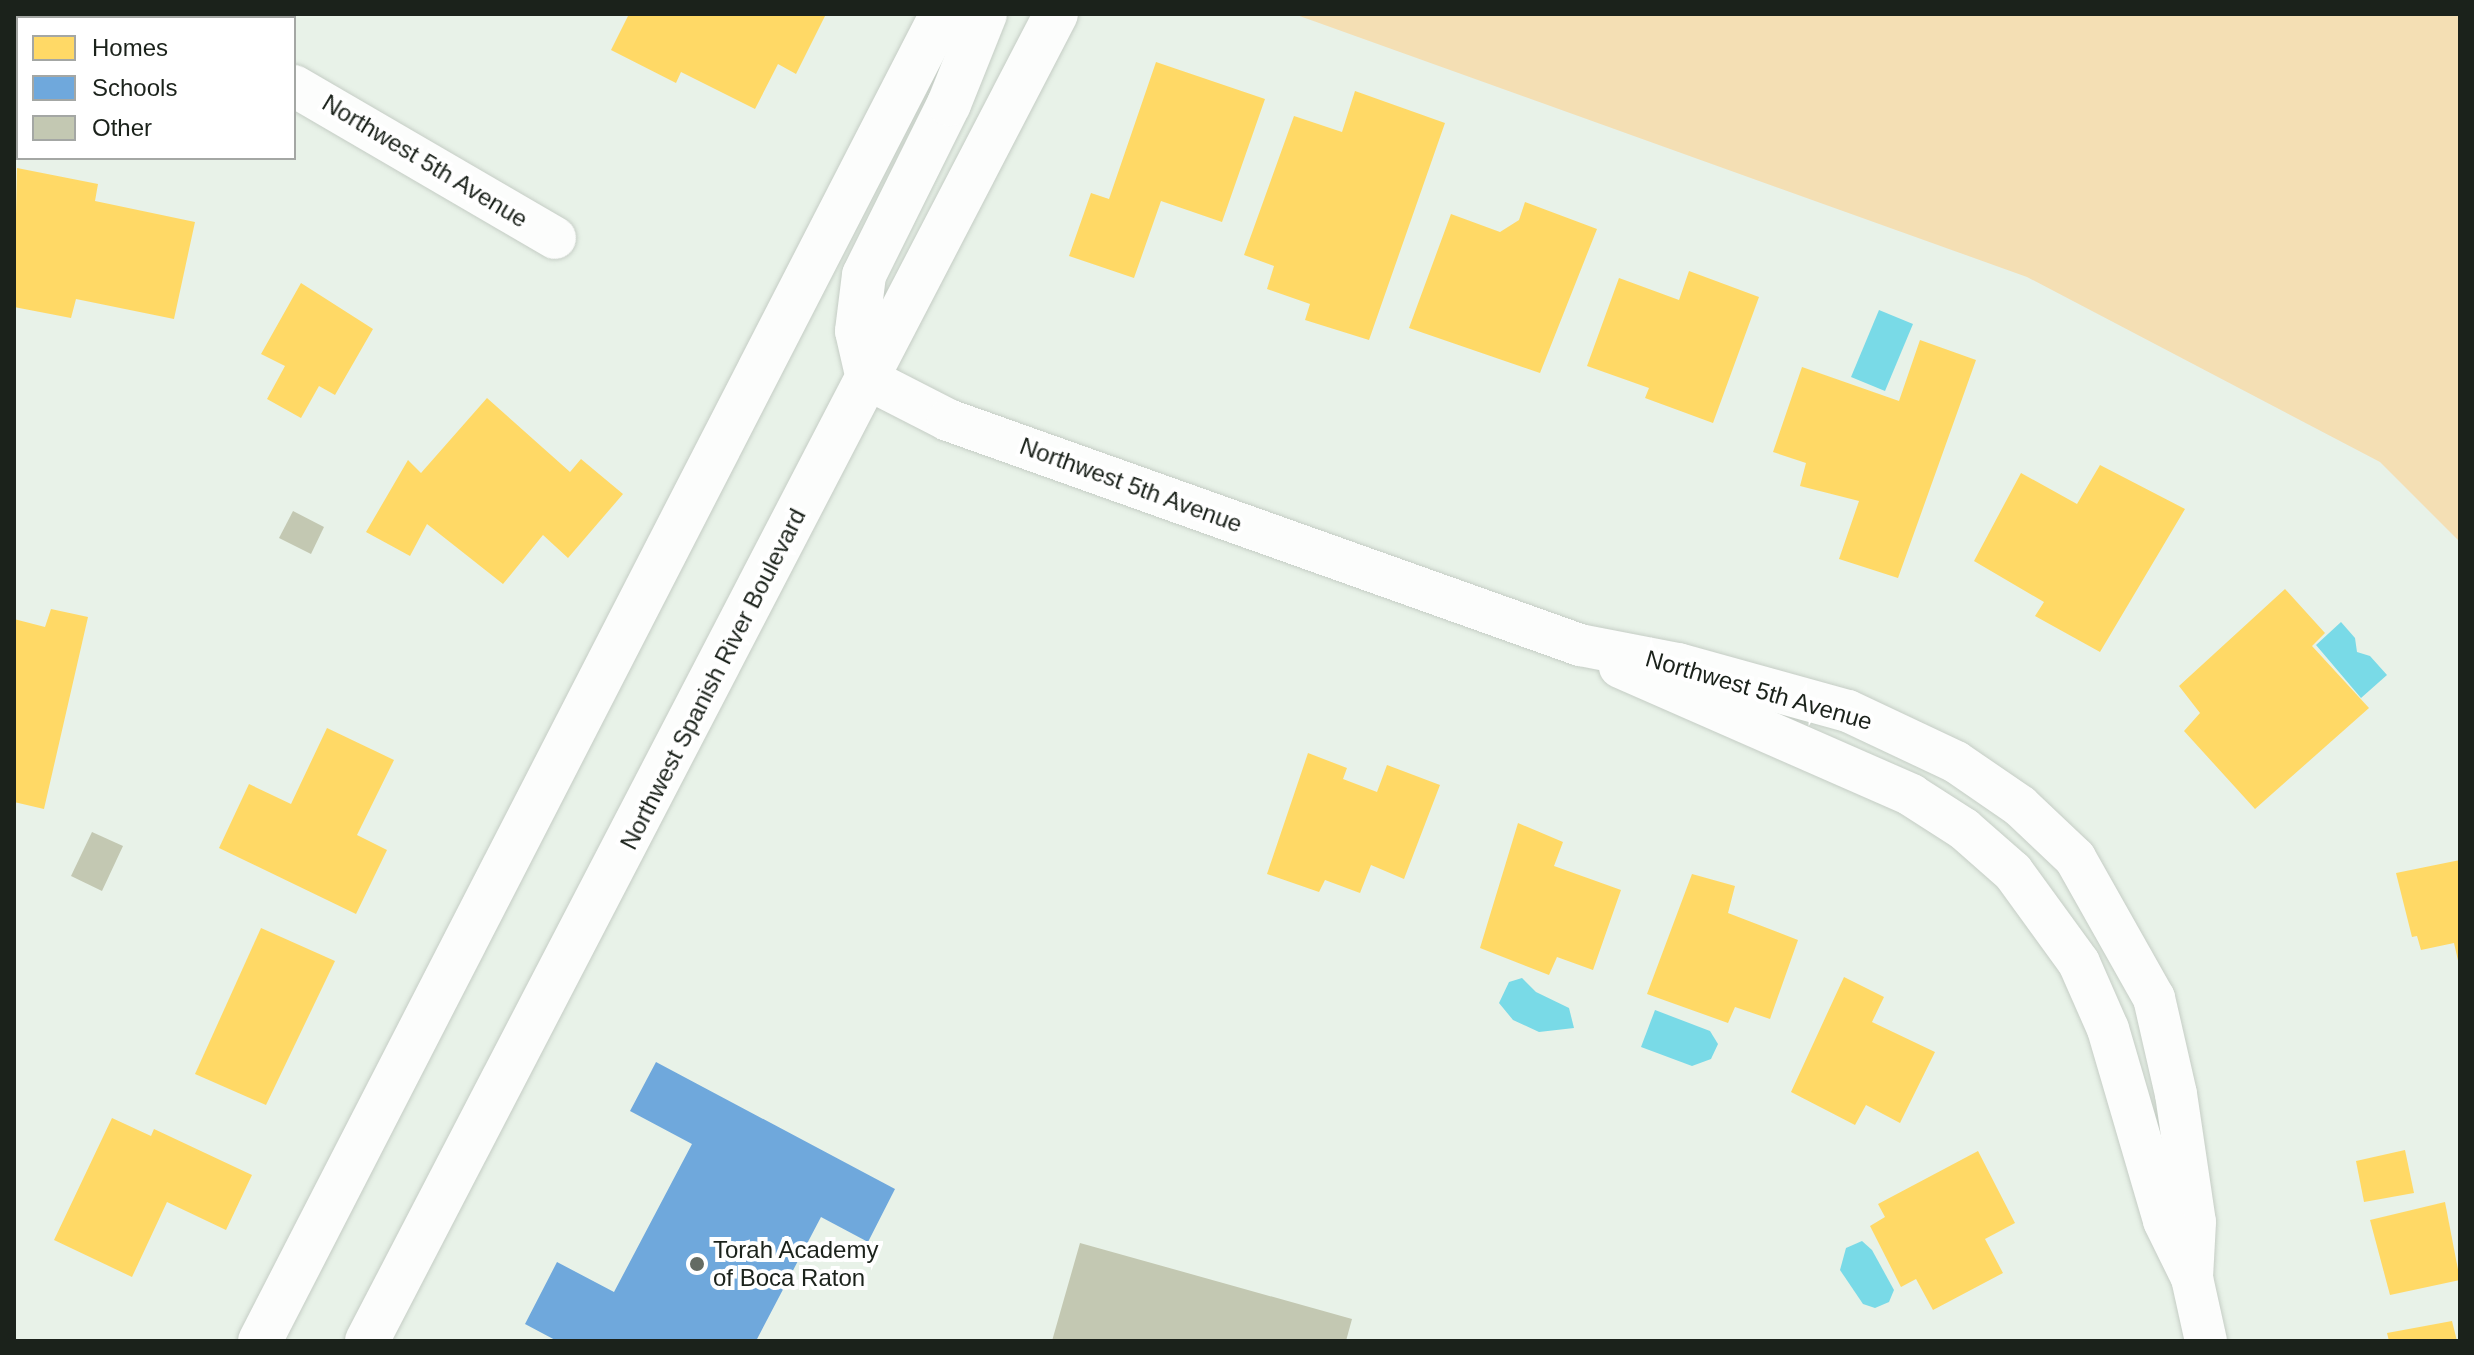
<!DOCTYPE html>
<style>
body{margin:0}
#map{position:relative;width:2474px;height:1355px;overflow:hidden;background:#e8f2e8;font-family:Arial,sans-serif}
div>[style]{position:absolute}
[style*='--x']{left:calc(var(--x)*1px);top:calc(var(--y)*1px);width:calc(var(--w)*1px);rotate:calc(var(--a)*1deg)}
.green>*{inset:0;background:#f4dfb4}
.water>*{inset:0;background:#79dae7}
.homes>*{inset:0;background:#ffd966}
.schools>*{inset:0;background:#6fa8dc}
.building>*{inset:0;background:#c3c8b2}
.roads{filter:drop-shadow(0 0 2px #c5cdc5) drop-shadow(0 0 2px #c5cdc5)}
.minor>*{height:42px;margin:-21px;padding:0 21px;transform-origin:21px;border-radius:21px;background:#fcfdfc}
.secondary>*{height:44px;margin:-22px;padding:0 22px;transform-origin:22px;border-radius:22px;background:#fcfdfc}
.dots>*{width:22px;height:22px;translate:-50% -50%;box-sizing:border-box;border:4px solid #fff;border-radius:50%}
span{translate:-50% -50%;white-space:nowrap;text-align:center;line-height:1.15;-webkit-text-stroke:8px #fff;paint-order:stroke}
.street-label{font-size:24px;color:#1b221b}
.poi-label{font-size:24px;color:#1b221b}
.left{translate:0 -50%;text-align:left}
.frame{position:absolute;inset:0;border:16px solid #1b221b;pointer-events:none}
.legend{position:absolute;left:16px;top:16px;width:280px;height:144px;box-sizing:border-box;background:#fff;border:2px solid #a4a7a4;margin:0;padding:10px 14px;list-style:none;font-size:24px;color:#1b221b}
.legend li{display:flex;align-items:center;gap:16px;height:40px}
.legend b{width:40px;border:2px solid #a4a7a4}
</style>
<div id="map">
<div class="green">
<div style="clip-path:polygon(1294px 14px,2460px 14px,2460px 542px,2380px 462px,2027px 277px)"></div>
</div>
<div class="water">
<div style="clip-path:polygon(1879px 310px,1913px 324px,1885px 391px,1851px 377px)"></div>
<div style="clip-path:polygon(2341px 622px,2355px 638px,2357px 652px,2370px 656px,2387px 675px,2361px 698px,2316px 645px)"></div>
<div style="clip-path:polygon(1522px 978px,1536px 992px,1569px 1008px,1574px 1028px,1539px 1032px,1513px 1020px,1499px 1003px,1509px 982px)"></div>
<div style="clip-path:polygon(1655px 1010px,1710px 1031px,1718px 1044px,1711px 1059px,1692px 1066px,1641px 1047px)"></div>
<div style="clip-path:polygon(1862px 1241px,1872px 1250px,1894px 1290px,1889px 1302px,1875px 1308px,1863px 1304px,1840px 1270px,1846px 1248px)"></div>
</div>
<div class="homes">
<div style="clip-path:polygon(629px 14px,826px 14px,796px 74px,778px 64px,755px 109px,681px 72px,676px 83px,611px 50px)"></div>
<div style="clip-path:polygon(1156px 62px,1265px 99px,1222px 222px,1161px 201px,1134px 278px,1069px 256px,1091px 193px,1109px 199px)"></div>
<div style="clip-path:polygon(1355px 91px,1445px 123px,1369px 340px,1305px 320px,1310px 304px,1267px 289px,1274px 266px,1244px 255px,1294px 116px,1342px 132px)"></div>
<div style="clip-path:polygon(17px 168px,98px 184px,95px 201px,195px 222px,174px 319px,76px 299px,71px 318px,14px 307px)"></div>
<div style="clip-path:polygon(1525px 202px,1597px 229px,1540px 373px,1409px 328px,1451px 214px,1500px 232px,1519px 220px)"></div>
<div style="clip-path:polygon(1689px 271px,1759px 297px,1713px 423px,1645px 398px,1649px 388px,1587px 366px,1619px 278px,1679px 300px)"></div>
<div style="clip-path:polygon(301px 283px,373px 329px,335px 395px,319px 386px,301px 418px,267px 399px,285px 366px,261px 354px)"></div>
<div style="clip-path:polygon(1920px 340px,1976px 360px,1898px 578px,1839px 559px,1859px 501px,1800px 486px,1806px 463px,1773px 452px,1802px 367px,1899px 401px)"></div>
<div style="clip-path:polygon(487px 398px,570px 472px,581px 459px,623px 494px,568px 558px,543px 535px,503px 584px,427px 524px,410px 556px,366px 532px,408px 460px,421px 473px)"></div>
<div style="clip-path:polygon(2100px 465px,2185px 509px,2100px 652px,2035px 616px,2044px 602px,1974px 561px,2021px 473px,2077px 504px)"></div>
<div style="clip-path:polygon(2285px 589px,2325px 633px,2312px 646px,2369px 708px,2255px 809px,2184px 731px,2200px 713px,2179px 686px)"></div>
<div style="clip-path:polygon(51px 609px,88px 617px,44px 809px,14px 802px,14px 619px,45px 627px)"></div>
<div style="clip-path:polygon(327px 728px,394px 760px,357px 835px,387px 850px,356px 914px,219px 848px,249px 784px,291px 804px)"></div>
<div style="clip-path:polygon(1308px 753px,1347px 768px,1343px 779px,1377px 792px,1387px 765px,1440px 785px,1404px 879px,1371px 865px,1360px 893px,1325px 880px,1319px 892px,1267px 874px)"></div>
<div style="clip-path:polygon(1518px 823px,1563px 842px,1554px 866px,1621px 890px,1593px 970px,1557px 957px,1549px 975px,1480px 948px)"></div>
<div style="clip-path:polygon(2460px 860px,2460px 965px,2459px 965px,2454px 943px,2421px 950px,2417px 936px,2412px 937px,2396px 873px)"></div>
<div style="clip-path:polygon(1692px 874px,1735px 886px,1728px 913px,1798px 940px,1770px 1019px,1735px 1007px,1728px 1023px,1647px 994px)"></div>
<div style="clip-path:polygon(261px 928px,335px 961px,266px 1105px,195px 1074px)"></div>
<div style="clip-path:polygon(1844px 977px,1884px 997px,1872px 1022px,1935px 1052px,1900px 1123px,1866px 1105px,1855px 1125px,1791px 1092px)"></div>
<div style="clip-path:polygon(112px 1118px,151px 1136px,154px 1129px,252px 1175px,226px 1230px,167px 1202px,132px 1277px,54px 1240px)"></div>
<div style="clip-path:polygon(2405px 1150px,2414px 1193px,2364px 1202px,2356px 1161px)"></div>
<div style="clip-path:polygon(1978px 1151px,2015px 1223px,1985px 1239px,2003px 1273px,1933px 1310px,1916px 1279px,1901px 1287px,1870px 1226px,1885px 1217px,1878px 1204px)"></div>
<div style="clip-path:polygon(2445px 1202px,2460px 1280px,2390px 1295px,2370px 1220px)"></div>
<div style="clip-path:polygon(2452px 1321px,2457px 1341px,2389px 1341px,2387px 1333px)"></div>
</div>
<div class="schools">
<div style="clip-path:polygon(656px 1062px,895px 1189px,868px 1242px,821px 1217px,756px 1341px,557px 1341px,525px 1324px,557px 1262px,614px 1292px,692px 1144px,630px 1111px)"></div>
</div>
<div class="building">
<div style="clip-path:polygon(293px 511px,324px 527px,311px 554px,279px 538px)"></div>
<div style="clip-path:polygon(92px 832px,123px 846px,102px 891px,71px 876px)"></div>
<div style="clip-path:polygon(1080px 1243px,1352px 1319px,1346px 1341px,1052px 1341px)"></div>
</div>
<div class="roads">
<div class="minor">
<div style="--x:94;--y:14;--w:20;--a:11"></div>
<div style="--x:294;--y:86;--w:302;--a:30.2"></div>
<div style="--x:868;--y:379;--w:90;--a:27.1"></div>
<div style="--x:948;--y:420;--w:671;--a:19.6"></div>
<div style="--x:1580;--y:645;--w:100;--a:11"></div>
<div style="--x:1678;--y:664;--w:176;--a:15.5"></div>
<div style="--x:1848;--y:711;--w:119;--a:25.3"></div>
<div style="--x:1956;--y:762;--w:78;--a:34.5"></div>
<div style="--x:2020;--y:806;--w:76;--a:43.4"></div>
<div style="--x:2075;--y:858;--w:161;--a:60.6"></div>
<div style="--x:2154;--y:998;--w:98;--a:77.1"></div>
<div style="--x:2176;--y:1094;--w:129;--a:81.6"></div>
<div style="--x:2195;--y:1222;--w:56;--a:93.1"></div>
<div style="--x:1620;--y:667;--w:318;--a:23.7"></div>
<div style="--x:1911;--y:795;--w:63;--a:32.7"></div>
<div style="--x:1964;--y:829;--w:65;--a:41.3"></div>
<div style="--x:2013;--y:872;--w:112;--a:54"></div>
<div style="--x:2079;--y:963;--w:72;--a:66.3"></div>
<div style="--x:2108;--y:1029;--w:200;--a:73.7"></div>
<div style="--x:2164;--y:1221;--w:64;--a:63.8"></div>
<div style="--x:2192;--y:1278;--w:65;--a:77.5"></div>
</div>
<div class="secondary">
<div style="--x:868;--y:379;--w:49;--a:-102.9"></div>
<div style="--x:857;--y:331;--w:56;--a:-82.9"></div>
<div style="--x:864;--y:275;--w:191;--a:-63.6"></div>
<div style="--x:949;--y:104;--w:97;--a:-68.2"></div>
<div style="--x:260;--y:1341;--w:1492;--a:-62.8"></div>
<div style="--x:367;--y:1341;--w:1495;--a:-62.56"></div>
</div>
</div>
<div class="dots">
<div style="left:697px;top:1264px;background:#636b63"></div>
</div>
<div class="street-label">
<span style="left:425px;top:161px;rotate:31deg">Northwest 5th Avenue</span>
<span style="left:1131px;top:485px;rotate:20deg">Northwest 5th Avenue</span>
<span style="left:713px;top:679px;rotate:-63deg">Northwest Spanish River Boulevard</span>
<span style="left:1759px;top:690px;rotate:16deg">Northwest 5th Avenue</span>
</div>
<div class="poi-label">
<span class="left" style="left:713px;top:1264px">Torah Academy<br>of Boca Raton</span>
</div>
<div class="frame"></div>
<ul class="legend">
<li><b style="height:22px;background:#ffd966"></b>Homes</li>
<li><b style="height:22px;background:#6fa8dc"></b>Schools</li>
<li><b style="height:22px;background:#c3c8b2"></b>Other</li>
</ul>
</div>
